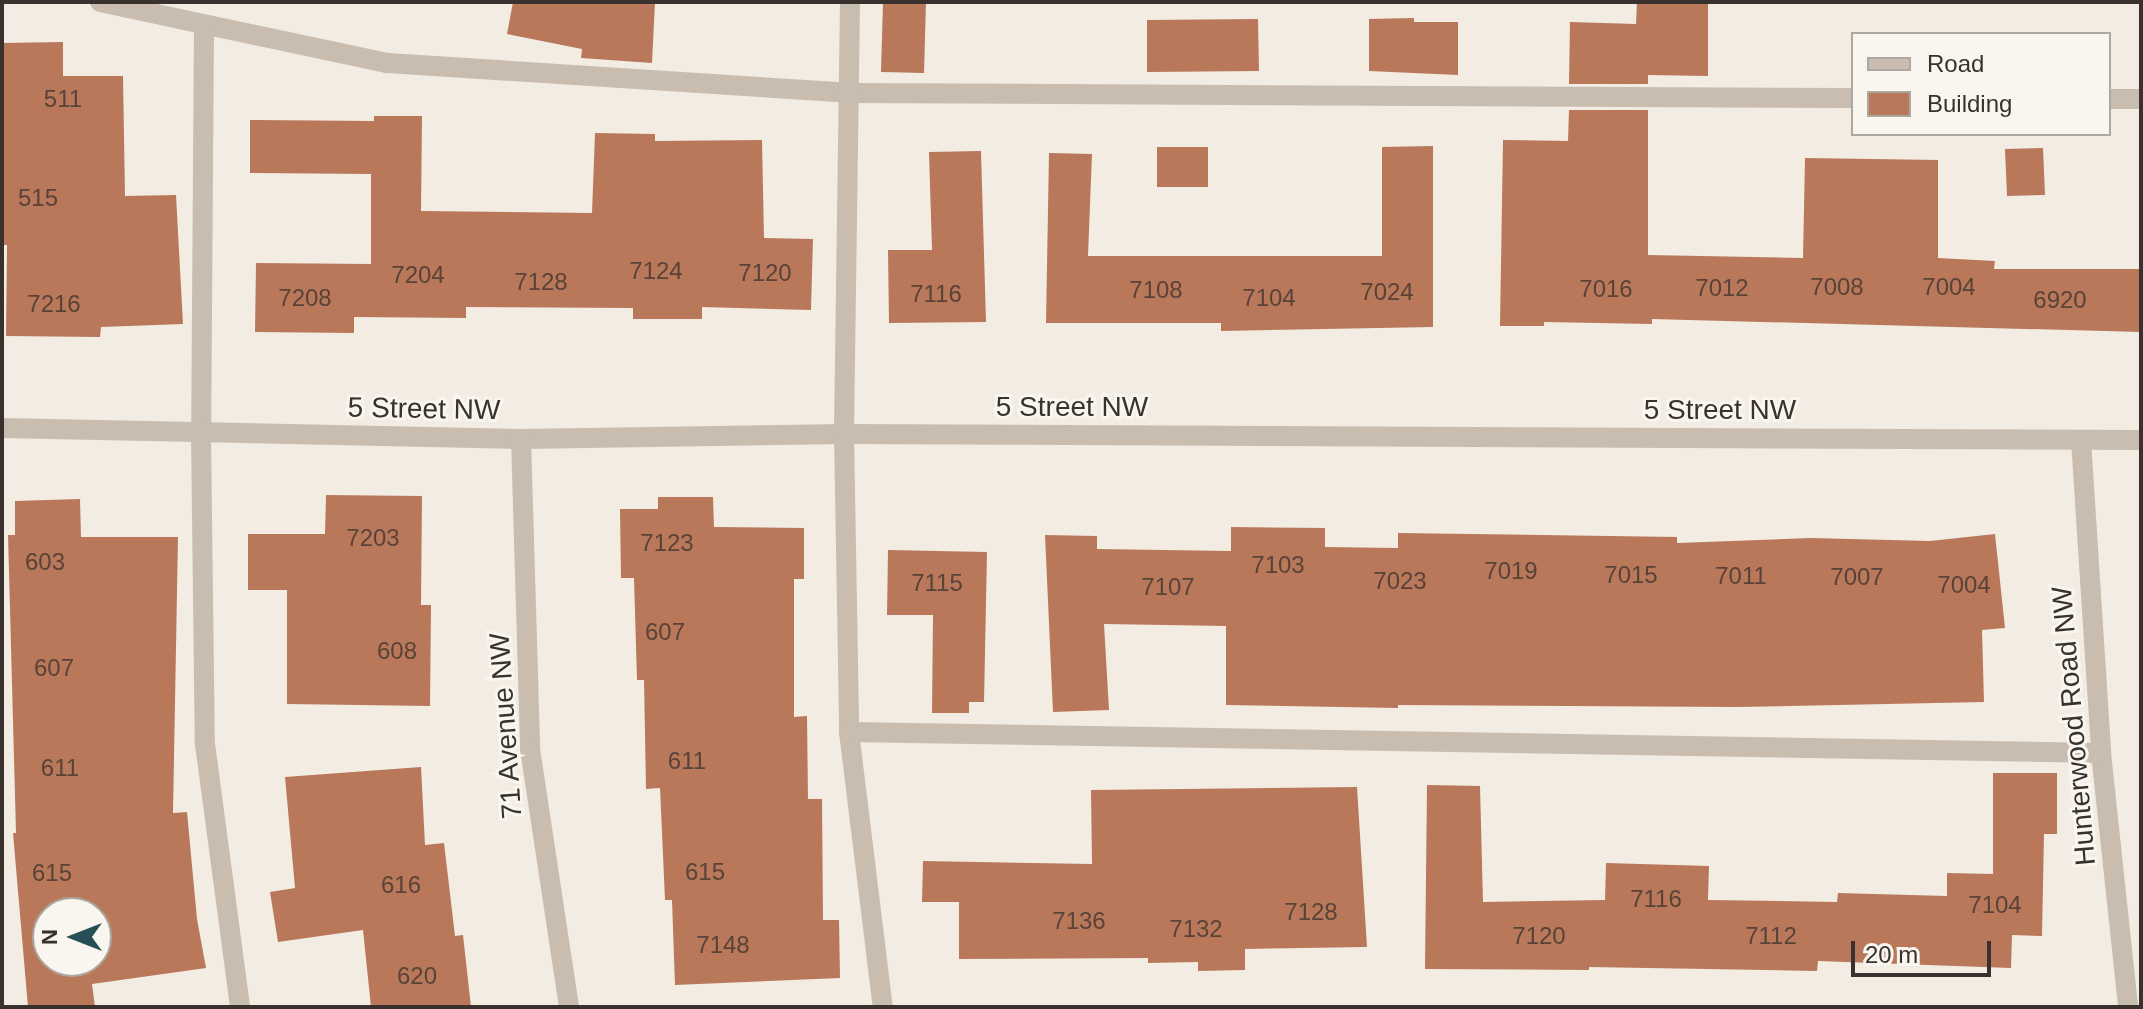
<!DOCTYPE html>
<style>
body{margin:0}
#map{position:relative;width:2143px;height:1009px;overflow:hidden;background:#f2ece3;font-family:Helvetica,sans-serif}
div>[style]{position:absolute}
[style*='--x']{left:calc(var(--x)*1px);top:calc(var(--y)*1px);width:calc(var(--w)*1px);rotate:calc(var(--a)*1deg)}
.building>*{inset:0;background:#b9785a}
.minor>*{height:20px;margin:-10px;padding:0 10px;transform-origin:10px;border-radius:10px;background:#c9bdb0}
span{translate:-50% -50%;white-space:nowrap;text-align:center;line-height:1.15;-webkit-text-stroke:6px #f9f5ef;paint-order:stroke}
.number-label{font-size:24px;color:#594338}
.number-label span{-webkit-text-stroke-width:0}
.street-label{font-size:28px;color:#39312d}
.frame{position:absolute;inset:0;border:4px solid #39312d;pointer-events:none}
.legend{position:absolute;left:1851px;top:32px;width:260px;height:104px;box-sizing:border-box;background:#f9f5ef;border:2px solid #aca7a1;margin:0;padding:10px 14px;list-style:none;font-size:24px;color:#39312d}
.legend li{display:flex;align-items:center;gap:16px;height:40px}
.legend b{width:40px;border:2px solid #aca7a1}
.north{position:absolute;left:32px;top:897px;width:80px;height:80px;box-sizing:border-box;background:#f9f5ef;border:2px solid #aca7a1;border-radius:50%;rotate:270deg;font-size:22px;font-weight:700;line-height:32px;text-align:center;color:#39312d}
.north::after{content:'';display:block;margin:auto;width:28px;height:36px;background:#275056;clip-path:polygon(50% 0,100% 100%,50% 72%,0 100%)}
.scale{position:absolute;left:1851px;top:941px;width:140px;height:36px;box-sizing:border-box;border:4px solid #39312d;border-top:0;padding-left:10px;font-size:24px;line-height:28px;white-space:nowrap;color:#39312d;-webkit-text-stroke:6px #f9f5ef;paint-order:stroke}
</style>
<div id="map">
<div class="building">
<div style="clip-path:polygon(513px 2px,655px 2px,652px 63px,581px 58px,582px 49px,507px 34px)"></div>
<div style="clip-path:polygon(883px 2px,926px 2px,924px 73px,881px 72px)"></div>
<div style="clip-path:polygon(1637px 2px,1708px 2px,1708px 76px,1648px 75px,1648px 84px,1569px 84px,1570px 22px,1636px 24px)"></div>
<div style="clip-path:polygon(1414px 18px,1414px 22px,1458px 22px,1458px 75px,1369px 71px,1369px 19px)"></div>
<div style="clip-path:polygon(1258px 19px,1259px 71px,1147px 72px,1147px 20px)"></div>
<div style="clip-path:polygon(63px 42px,63px 76px,123px 76px,125px 196px,176px 195px,183px 324px,101px 327px,100px 337px,6px 336px,7px 245px,2px 245px,2px 43px)"></div>
<div style="clip-path:polygon(1569px 110px,1648px 110px,1648px 255px,1803px 258px,1805px 158px,1938px 160px,1938px 258px,1995px 261px,1994px 269px,2141px 269px,2141px 332px,1652px 319px,1652px 324px,1544px 322px,1544px 326px,1500px 326px,1503px 140px,1568px 141px)"></div>
<div style="clip-path:polygon(374px 116px,422px 116px,421px 211px,592px 213px,595px 133px,655px 134px,655px 141px,762px 140px,764px 238px,813px 239px,811px 310px,702px 307px,702px 319px,633px 319px,633px 308px,466px 307px,466px 318px,354px 317px,354px 333px,255px 332px,256px 263px,371px 264px,371px 174px,250px 173px,250px 120px,374px 121px)"></div>
<div style="clip-path:polygon(1433px 146px,1433px 327px,1221px 331px,1221px 323px,1046px 323px,1049px 153px,1092px 154px,1088px 256px,1382px 256px,1382px 147px)"></div>
<div style="clip-path:polygon(1157px 147px,1208px 147px,1208px 187px,1157px 187px)"></div>
<div style="clip-path:polygon(2043px 148px,2045px 195px,2007px 196px,2005px 149px)"></div>
<div style="clip-path:polygon(981px 151px,986px 322px,889px 323px,888px 250px,932px 250px,929px 152px)"></div>
<div style="clip-path:polygon(326px 495px,422px 496px,421px 605px,431px 605px,430px 706px,287px 704px,287px 590px,248px 590px,248px 534px,325px 534px)"></div>
<div style="clip-path:polygon(658px 497px,713px 497px,714px 527px,804px 528px,804px 579px,794px 579px,794px 717px,807px 716px,808px 799px,822px 799px,823px 920px,839px 920px,840px 978px,675px 985px,672px 900px,665px 900px,660px 788px,646px 789px,644px 680px,637px 680px,634px 578px,621px 578px,620px 509px,658px 509px)"></div>
<div style="clip-path:polygon(evenodd,80px 499px,81px 537px,178px 537px,173px 813px,187px 812px,197px 919px,206px 968px,92px 984px,95px 1007px,28px 1007px,13px 833px,16px 833px,8px 535px,15px 535px,15px 501px,80px 499px,48px 913px,96px 913px,96px 961px,48px 961px,48px 913px)"></div>
<div style="clip-path:polygon(1231px 527px,1325px 528px,1325px 547px,1398px 548px,1398px 533px,1677px 537px,1677px 543px,1810px 538px,1930px 541px,1995px 534px,2005px 628px,1982px 630px,1984px 702px,1737px 707px,1398px 705px,1398px 708px,1226px 705px,1226px 626px,1104px 624px,1109px 710px,1053px 712px,1045px 535px,1097px 536px,1097px 549px,1231px 551px)"></div>
<div style="clip-path:polygon(888px 550px,987px 552px,984px 702px,969px 702px,969px 713px,932px 713px,933px 615px,887px 615px)"></div>
<div style="clip-path:polygon(421px 767px,425px 845px,444px 843px,455px 936px,463px 935px,471px 1007px,371px 1007px,363px 930px,278px 942px,270px 892px,295px 888px,285px 777px)"></div>
<div style="clip-path:polygon(1993px 773px,2057px 773px,2057px 834px,2044px 834px,2042px 936px,2012px 935px,2011px 968px,1818px 961px,1817px 971px,1589px 967px,1589px 970px,1425px 969px,1427px 785px,1480px 786px,1483px 902px,1605px 900px,1606px 863px,1709px 866px,1708px 900px,1837px 902px,1838px 893px,1947px 896px,1947px 873px,1993px 874px)"></div>
<div style="clip-path:polygon(1357px 787px,1367px 947px,1245px 949px,1245px 970px,1198px 971px,1198px 962px,1148px 963px,1148px 958px,959px 959px,959px 902px,922px 902px,923px 861px,1092px 864px,1091px 790px)"></div>
</div>
<div class="minor">
<div style="--x:100;--y:2;--w:294;--a:12"></div>
<div style="--x:388;--y:63;--w:462;--a:3.7"></div>
<div style="--x:849;--y:93;--w:1004;--a:0.29"></div>
<div style="--x:850;--y:2;--w:432;--a:90.8"></div>
<div style="--x:844;--y:434;--w:298;--a:89"></div>
<div style="--x:849;--y:732;--w:277;--a:83"></div>
<div style="--x:204;--y:25;--w:408;--a:90.4"></div>
<div style="--x:201;--y:433;--w:311;--a:89.3"></div>
<div style="--x:205;--y:744;--w:265;--a:82.4"></div>
<div style="--x:2109;--y:99;--w:32;--a:0"></div>
<div style="--x:2;--y:428;--w:519;--a:1.21"></div>
<div style="--x:521;--y:439;--w:323;--a:-0.9"></div>
<div style="--x:844;--y:434;--w:1297;--a:0.27"></div>
<div style="--x:521;--y:439;--w:310;--a:88.3"></div>
<div style="--x:530;--y:749;--w:261;--a:81.4"></div>
<div style="--x:2081;--y:440;--w:314;--a:86.3"></div>
<div style="--x:2101;--y:753;--w:255;--a:83.9"></div>
<div style="--x:849;--y:732;--w:1252;--a:0.96"></div>
</div>
<div class="number-label">
<span style="left:63px;top:99px">511</span>
<span style="left:38px;top:198px">515</span>
<span style="left:656px;top:271px">7124</span>
<span style="left:765px;top:273px">7120</span>
<span style="left:418px;top:275px">7204</span>
<span style="left:541px;top:282px">7128</span>
<span style="left:1837px;top:287px">7008</span>
<span style="left:1949px;top:287px">7004</span>
<span style="left:1722px;top:288px">7012</span>
<span style="left:1606px;top:289px">7016</span>
<span style="left:1156px;top:290px">7108</span>
<span style="left:1387px;top:292px">7024</span>
<span style="left:936px;top:294px">7116</span>
<span style="left:305px;top:298px">7208</span>
<span style="left:1269px;top:298px">7104</span>
<span style="left:2060px;top:300px">6920</span>
<span style="left:54px;top:304px">7216</span>
<span style="left:373px;top:538px">7203</span>
<span style="left:667px;top:543px">7123</span>
<span style="left:45px;top:562px">603</span>
<span style="left:1278px;top:565px">7103</span>
<span style="left:1511px;top:571px">7019</span>
<span style="left:1631px;top:575px">7015</span>
<span style="left:1741px;top:576px">7011</span>
<span style="left:1857px;top:577px">7007</span>
<span style="left:1400px;top:581px">7023</span>
<span style="left:937px;top:583px">7115</span>
<span style="left:1964px;top:585px">7004</span>
<span style="left:1168px;top:587px">7107</span>
<span style="left:665px;top:632px">607</span>
<span style="left:397px;top:651px">608</span>
<span style="left:54px;top:668px">607</span>
<span style="left:687px;top:761px">611</span>
<span style="left:60px;top:768px">611</span>
<span style="left:705px;top:872px">615</span>
<span style="left:52px;top:873px">615</span>
<span style="left:401px;top:885px">616</span>
<span style="left:1656px;top:899px">7116</span>
<span style="left:1995px;top:905px">7104</span>
<span style="left:1311px;top:912px">7128</span>
<span style="left:1079px;top:921px">7136</span>
<span style="left:1196px;top:929px">7132</span>
<span style="left:1539px;top:936px">7120</span>
<span style="left:1771px;top:936px">7112</span>
<span style="left:723px;top:945px">7148</span>
<span style="left:417px;top:976px">620</span>
</div>
<div class="street-label">
<span style="left:1072px;top:407px">5 Street NW</span>
<span style="left:424px;top:409px;rotate:1deg">5 Street NW</span>
<span style="left:1720px;top:410px">5 Street NW</span>
<span style="left:506px;top:726px;rotate:-94deg">71 Avenue NW</span>
<span style="left:2074px;top:726px;rotate:-95deg">Hunterwood Road NW</span>
</div>
<div class="frame"></div>
<ul class="legend">
<li><b style="height:10px;background:#c9bdb0"></b>Road</li>
<li><b style="height:22px;background:#b9785a"></b>Building</li>
</ul>
<div class="north">N</div>
<div class="scale">20 m</div>
</div>
